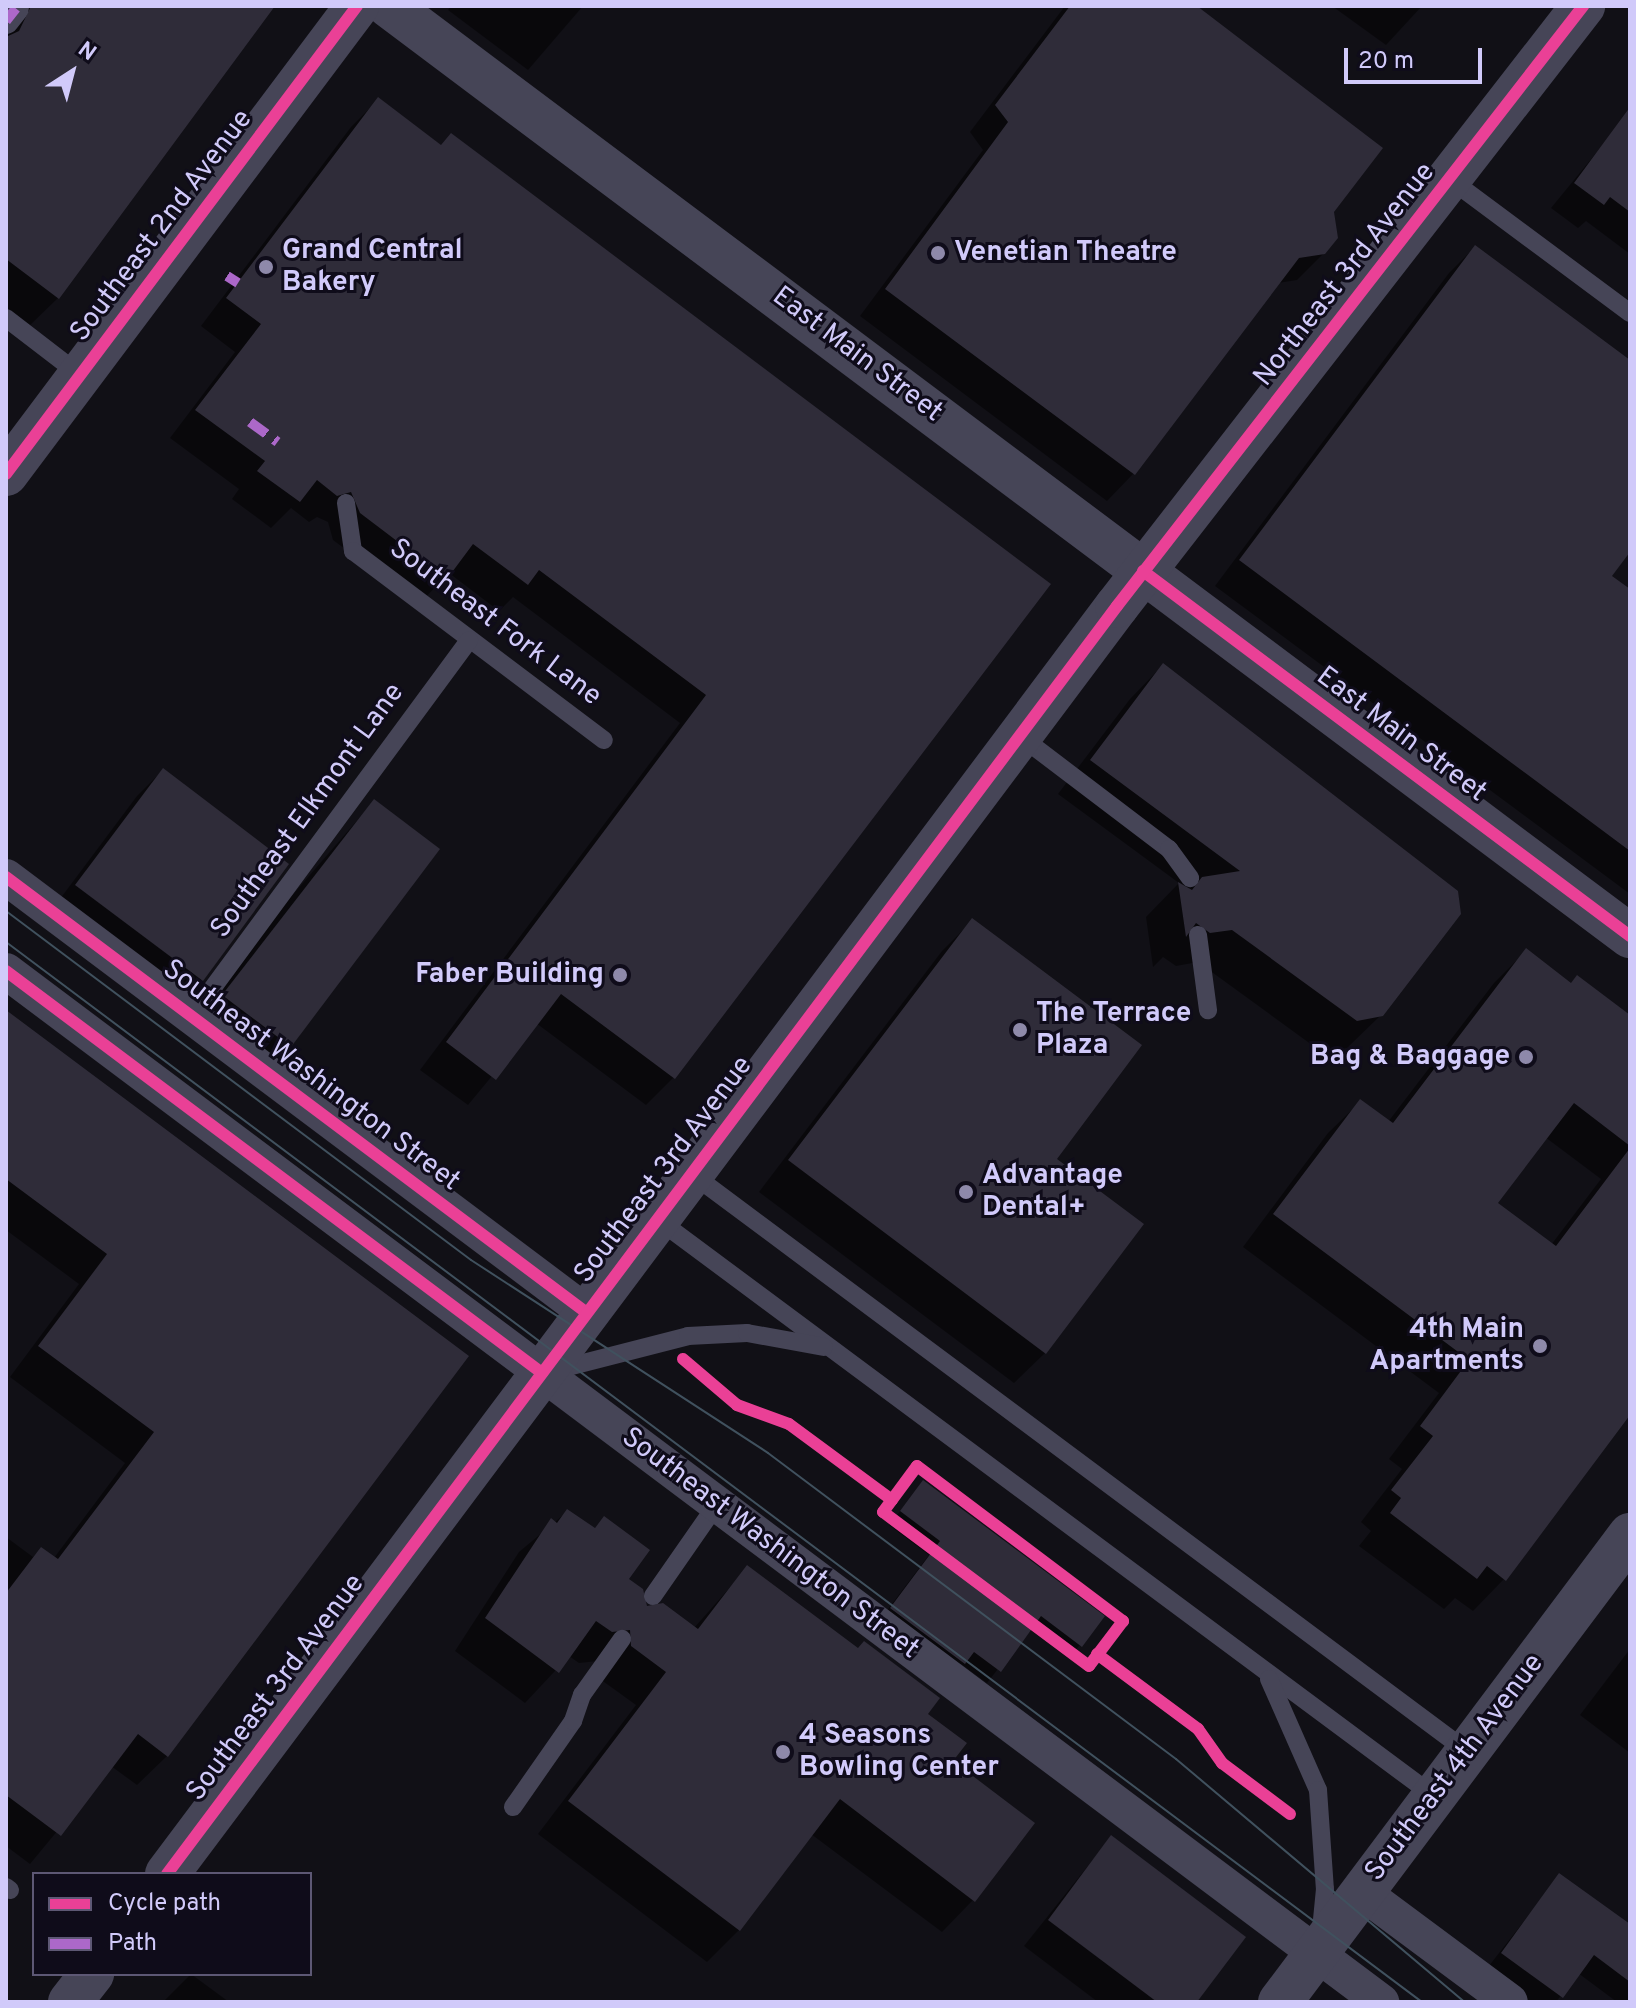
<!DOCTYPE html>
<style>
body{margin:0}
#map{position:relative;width:1636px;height:2008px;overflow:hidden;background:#111016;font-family:Overpass,sans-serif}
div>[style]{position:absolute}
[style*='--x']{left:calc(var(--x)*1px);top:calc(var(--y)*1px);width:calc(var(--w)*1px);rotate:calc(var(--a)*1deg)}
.shadow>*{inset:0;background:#0007}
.building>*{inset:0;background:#2f2c39}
.service>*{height:18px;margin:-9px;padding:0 9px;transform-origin:9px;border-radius:9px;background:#464557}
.pedestrian>*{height:26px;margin:-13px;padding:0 13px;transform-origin:13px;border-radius:13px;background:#464557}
.minor>*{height:36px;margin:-18px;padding:0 18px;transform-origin:18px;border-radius:18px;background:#464557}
.tertiary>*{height:44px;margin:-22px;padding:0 22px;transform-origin:22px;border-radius:22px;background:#464557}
.tram>*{height:2px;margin:-1px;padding:0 1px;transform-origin:1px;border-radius:1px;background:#40515e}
.quiet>*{height:10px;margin-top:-5px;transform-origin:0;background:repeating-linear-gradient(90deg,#ac68c9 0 20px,transparent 0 30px)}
.cycleway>*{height:12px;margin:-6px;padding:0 6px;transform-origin:6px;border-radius:6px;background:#ea4096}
.dots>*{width:22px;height:22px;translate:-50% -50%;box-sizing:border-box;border:4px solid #0f0c1a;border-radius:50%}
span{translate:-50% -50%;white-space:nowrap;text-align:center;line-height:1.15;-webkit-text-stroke:6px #0f0c1a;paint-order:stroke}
.street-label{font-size:28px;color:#d1cafa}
.poi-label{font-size:28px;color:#d1cafa;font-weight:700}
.left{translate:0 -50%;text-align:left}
.right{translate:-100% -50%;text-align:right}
.frame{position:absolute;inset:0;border:8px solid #d1cafa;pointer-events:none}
.legend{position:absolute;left:32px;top:1872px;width:280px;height:104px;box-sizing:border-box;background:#0f0c1a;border:2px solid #5d5874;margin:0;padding:10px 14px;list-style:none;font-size:24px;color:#d1cafa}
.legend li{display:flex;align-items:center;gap:16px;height:40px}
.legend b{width:40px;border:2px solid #5d5874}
.north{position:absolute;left:32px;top:32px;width:80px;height:80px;-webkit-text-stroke:6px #0f0c1a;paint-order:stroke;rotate:36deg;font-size:22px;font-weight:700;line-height:32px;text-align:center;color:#d1cafa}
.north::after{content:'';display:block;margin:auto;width:28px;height:36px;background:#d1cafa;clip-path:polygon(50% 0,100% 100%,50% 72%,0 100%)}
.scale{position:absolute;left:1344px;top:48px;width:138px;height:36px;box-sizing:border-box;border:4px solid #d1cafa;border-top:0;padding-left:10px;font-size:24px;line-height:28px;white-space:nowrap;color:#d1cafa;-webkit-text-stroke:6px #0f0c1a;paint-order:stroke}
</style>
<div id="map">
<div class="shadow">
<div style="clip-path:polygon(16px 6px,263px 6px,264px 17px,58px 298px,26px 329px,6px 314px,6px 20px)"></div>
<div style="clip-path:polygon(451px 6px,583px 6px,528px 70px,448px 10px)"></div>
<div style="clip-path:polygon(1065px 6px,1193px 6px,1332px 212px,1324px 253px,1297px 280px,1278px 283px,1133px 474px,1107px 501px,860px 316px,983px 150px,970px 132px)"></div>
<div style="clip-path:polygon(1332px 6px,1422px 6px,1386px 45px)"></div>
<div style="clip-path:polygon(378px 100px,1048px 584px,673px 1078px,646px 1105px,536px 1023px,468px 1105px,420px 1070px,680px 723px,513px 597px,499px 611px,449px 573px,419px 604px,333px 540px,328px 522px,317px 517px,309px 522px,291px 508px,271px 528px,232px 499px,239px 489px,170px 438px,235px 352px,201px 326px,351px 127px)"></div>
<div style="clip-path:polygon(1615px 130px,1630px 130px,1630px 254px,1586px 221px,1578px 228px,1551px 208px)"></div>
<div style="clip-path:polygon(1475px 247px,1630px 363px,1630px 549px,1610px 576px,1630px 591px,1630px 894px,1215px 586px,1449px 273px)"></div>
<div style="clip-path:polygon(1163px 665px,1381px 1015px,1347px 1048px,1323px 1053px,1198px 962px,1176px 966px,1163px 957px,1153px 967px,1146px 917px,1179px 883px,1058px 794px,1130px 699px)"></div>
<div style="clip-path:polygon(163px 770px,201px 980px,176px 1005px,51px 911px,137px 796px)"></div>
<div style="clip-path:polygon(374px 801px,437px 849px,289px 1046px,264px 1072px,198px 1022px,283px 906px)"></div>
<div style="clip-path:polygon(972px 921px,1054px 1159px,1045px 1353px,1014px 1383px,759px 1192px,942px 951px)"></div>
<div style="clip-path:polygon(evenodd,1526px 951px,1570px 985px,1630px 1018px,1630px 1411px,1504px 1579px,1473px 1611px,1455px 1598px,1444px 1609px,1359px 1546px,1371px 1531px,1361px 1522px,1402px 1469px,1389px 1459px,1439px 1393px,1243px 1247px,1328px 1133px,1360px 1102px,1388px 1122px,1494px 983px,1526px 951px,1545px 1137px,1601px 1179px,1551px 1245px,1496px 1203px,1545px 1137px)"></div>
<div style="clip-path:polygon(6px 1033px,467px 1357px,167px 1756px,137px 1785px,111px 1766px,30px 1864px,6px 1846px,6px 1537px,33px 1557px,41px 1549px,54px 1558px,125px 1463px,10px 1377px,79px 1284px,6px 1230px)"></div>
<div style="clip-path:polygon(923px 1483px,1080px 1645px,1068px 1658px,1029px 1629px,987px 1683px,961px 1664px,951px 1675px,879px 1621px,929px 1555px,889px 1525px)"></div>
<div style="clip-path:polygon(568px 1511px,593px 1530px,604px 1518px,626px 1579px,640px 1603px,653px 1610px,694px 1628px,748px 1567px,926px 1715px,950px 1762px,973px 1900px,942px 1932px,811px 1834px,739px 1930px,707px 1962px,538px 1834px,636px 1705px,600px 1679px,598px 1661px,579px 1663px,569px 1656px,525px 1703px,455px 1651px,519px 1552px)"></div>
<div style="clip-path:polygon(1630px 1649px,1630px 1753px,1580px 1715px)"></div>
<div style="clip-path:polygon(1111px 1837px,1195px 2002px,1098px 2002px,1024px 1946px)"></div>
<div style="clip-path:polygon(1560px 1875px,1630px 1927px,1630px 2002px,1617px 2002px,1578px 1973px,1556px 2002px,1528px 2002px,1485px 1971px)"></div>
<div style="clip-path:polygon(191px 1974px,229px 2002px,163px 2002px)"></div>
</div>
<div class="building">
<div style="clip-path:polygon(31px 6px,275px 6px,59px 299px,6px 259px,6px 37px,19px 31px)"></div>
<div style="clip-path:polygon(1070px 6px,1197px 6px,1383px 148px,1334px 212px,1338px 238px,1325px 254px,1299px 258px,1135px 475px,885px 289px,1008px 122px,995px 105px)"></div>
<div style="clip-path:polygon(378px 97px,441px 145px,451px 133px,1051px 584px,675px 1079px,561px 994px,496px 1080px,446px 1042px,706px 695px,539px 570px,528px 585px,473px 544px,447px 579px,360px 513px,351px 492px,337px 496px,317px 480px,300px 502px,257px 471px,265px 461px,195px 410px,261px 324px,226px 298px)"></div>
<div style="clip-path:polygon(1630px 107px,1630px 212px,1610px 197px,1604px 205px,1574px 183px)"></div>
<div style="clip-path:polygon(1475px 245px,1630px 360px,1630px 552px,1612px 576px,1630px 589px,1630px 851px,1239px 560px)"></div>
<div style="clip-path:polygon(1163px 663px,1458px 891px,1461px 914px,1383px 1016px,1357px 1021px,1232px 930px,1210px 933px,1196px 923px,1186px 937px,1178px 882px,1192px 890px,1202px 877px,1240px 871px,1090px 760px)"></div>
<div style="clip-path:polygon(163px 768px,289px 864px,203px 981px,75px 885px)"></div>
<div style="clip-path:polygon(374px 799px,440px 849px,291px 1047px,222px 995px)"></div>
<div style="clip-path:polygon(972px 918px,1142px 1045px,1057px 1159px,1144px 1224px,1046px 1354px,788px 1160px)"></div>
<div style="clip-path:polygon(1526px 948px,1571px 983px,1577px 975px,1630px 1015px,1630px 1146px,1574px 1103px,1498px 1203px,1556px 1246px,1630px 1148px,1630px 1415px,1506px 1581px,1487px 1566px,1477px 1579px,1390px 1513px,1401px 1498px,1391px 1490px,1433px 1436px,1420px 1426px,1469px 1360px,1273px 1214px,1360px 1099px,1393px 1123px)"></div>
<div style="clip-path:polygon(6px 1010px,469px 1356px,168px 1757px,138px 1734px,61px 1836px,6px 1795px,6px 1593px,41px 1547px,58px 1559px,154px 1432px,38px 1346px,107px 1254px,6px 1179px)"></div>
<div style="clip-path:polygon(923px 1480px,1105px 1616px,1082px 1647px,1041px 1616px,1001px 1672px,974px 1652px,965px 1664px,890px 1608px,940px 1541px,900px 1511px)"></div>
<div style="clip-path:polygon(567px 1509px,595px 1528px,604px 1516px,650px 1550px,629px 1579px,643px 1589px,647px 1606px,663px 1603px,698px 1629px,747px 1565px,858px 1648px,864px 1641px,940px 1698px,928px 1714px,967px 1743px,953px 1761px,1035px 1823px,975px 1902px,840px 1799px,740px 1931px,568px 1801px,666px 1672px,631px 1646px,630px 1630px,612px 1632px,596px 1621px,559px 1673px,485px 1618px,551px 1518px,557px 1523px)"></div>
<div style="clip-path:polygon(1111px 1835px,1246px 1937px,1197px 2002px,1157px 2002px,1048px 1920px)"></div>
<div style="clip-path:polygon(1559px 1873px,1630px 1924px,1630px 1982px,1594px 1955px,1563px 1998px,1501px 1953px)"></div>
</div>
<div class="service">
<div style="--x:1451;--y:180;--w:223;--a:36.6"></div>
<div style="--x:6;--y:318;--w:93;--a:37.6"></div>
<div style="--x:346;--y:503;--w:49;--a:81.7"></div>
<div style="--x:353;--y:551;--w:314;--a:37"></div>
<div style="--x:1020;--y:736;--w:187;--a:37.2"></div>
<div style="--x:1169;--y:849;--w:36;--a:54"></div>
<div style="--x:1198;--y:935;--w:76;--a:82.4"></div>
<div style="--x:192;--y:1016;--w:467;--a:-53.6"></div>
<div style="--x:692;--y:1174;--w:968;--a:36.68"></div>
<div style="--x:657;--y:1219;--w:968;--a:36.6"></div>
<div style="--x:556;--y:1370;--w:136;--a:-14.4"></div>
<div style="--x:688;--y:1336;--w:59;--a:-2.9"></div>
<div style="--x:747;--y:1333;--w:78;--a:10.3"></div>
<div style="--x:653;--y:1596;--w:112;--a:-55.2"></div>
<div style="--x:1269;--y:1679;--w:121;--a:66.2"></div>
<div style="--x:1318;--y:1790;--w:99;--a:86"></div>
<div style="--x:1325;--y:1889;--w:41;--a:95.6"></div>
<div style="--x:513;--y:1807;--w:105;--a:-55.1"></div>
<div style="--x:573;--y:1721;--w:28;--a:-71"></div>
<div style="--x:582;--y:1695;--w:69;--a:-54.5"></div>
<div style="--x:6;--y:1887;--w:5;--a:37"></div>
</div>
<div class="pedestrian">
<div style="--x:6;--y:21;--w:16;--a:-52"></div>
</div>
<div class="minor">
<div style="--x:6;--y:877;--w:726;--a:36.89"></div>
<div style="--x:6;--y:971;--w:1719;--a:36.86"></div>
<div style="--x:1362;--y:1892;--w:184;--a:36.6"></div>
</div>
<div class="tertiary">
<div style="--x:389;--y:6;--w:1551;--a:36.85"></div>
<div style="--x:6;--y:474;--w:585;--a:-53.13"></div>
<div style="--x:167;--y:1874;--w:1584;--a:-53.16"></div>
<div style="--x:1117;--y:606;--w:760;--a:-52.16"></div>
<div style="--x:70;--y:2002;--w:36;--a:-52"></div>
<div style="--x:1280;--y:2002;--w:584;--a:-53.15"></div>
</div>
<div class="tram">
<div style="--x:6;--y:911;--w:581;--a:36.89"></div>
<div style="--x:471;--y:1260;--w:354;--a:33"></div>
<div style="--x:768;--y:1453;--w:510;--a:36.87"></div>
<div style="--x:1176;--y:1759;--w:378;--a:40.1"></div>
<div style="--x:6;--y:942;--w:1769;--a:36.82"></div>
</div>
<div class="quiet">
<div style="--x:6;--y:21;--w:16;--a:-52"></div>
<div style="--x:227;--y:276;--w:13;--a:32"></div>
<div style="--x:250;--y:422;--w:34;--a:36"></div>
</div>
<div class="cycleway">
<div style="--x:6;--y:474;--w:585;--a:-53.13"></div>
<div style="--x:1143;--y:571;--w:609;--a:36.85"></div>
<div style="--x:6;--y:877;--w:726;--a:36.89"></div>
<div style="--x:6;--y:971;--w:670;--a:36.87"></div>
<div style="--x:683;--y:1359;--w:71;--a:40.4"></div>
<div style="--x:737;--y:1405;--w:55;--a:20.1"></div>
<div style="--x:789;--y:1424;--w:128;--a:36.4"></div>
<div style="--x:917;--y:1466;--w:258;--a:37"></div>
<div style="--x:1123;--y:1621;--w:56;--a:127.1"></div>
<div style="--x:1089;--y:1666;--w:257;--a:-143.2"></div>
<div style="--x:883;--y:1512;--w:57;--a:-53.5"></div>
<div style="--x:1097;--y:1654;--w:126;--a:36.6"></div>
<div style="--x:1198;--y:1729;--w:42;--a:54.8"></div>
<div style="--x:1222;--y:1763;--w:85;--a:36.9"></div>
<div style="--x:167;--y:1874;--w:1584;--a:-53.16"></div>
<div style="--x:1117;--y:606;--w:760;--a:-52.16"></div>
</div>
<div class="dots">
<div style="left:938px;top:253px;background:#8e89aa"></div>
<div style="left:266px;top:267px;background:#8e89aa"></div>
<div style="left:620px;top:975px;background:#8e89aa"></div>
<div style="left:1020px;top:1030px;background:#8e89aa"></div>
<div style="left:1526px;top:1057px;background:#8e89aa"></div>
<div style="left:966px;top:1192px;background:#8e89aa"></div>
<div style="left:1540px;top:1346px;background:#8e89aa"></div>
<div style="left:783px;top:1752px;background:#8e89aa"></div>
</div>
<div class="street-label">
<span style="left:162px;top:226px;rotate:-53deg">Southeast 2nd Avenue</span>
<span style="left:1345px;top:275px;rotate:-52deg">Northeast 3rd Avenue</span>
<span style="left:857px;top:355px;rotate:37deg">East Main Street</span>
<span style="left:495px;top:623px;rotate:37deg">Southeast Fork Lane</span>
<span style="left:1401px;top:735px;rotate:37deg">East Main Street</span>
<span style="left:308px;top:811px;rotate:-54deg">Southeast Elkmont Lane</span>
<span style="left:311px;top:1076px;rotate:37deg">Southeast Washington Street</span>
<span style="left:664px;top:1170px;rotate:-53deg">Southeast 3rd Avenue</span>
<span style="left:770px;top:1544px;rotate:37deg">Southeast Washington Street</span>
<span style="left:276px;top:1688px;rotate:-53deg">Southeast 3rd Avenue</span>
<span style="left:1455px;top:1768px;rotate:-53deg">Southeast 4th Avenue</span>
</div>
<div class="poi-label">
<span class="left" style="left:282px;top:267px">Grand Central<br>Bakery</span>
<span class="left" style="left:954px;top:253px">Venetian Theatre</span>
<span class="right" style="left:604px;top:975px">Faber Building</span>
<span class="left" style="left:1036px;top:1030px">The Terrace<br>Plaza</span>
<span class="right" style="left:1510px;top:1057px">Bag &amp; Baggage</span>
<span class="left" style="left:982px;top:1192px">Advantage<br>Dental+</span>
<span class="right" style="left:1524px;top:1346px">4th Main<br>Apartments</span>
<span class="left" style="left:799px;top:1752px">4 Seasons<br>Bowling Center</span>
</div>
<div class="frame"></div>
<ul class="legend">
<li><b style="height:10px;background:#ea4096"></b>Cycle path</li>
<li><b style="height:10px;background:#ac68c9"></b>Path</li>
</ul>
<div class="north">N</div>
<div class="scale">20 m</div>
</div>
